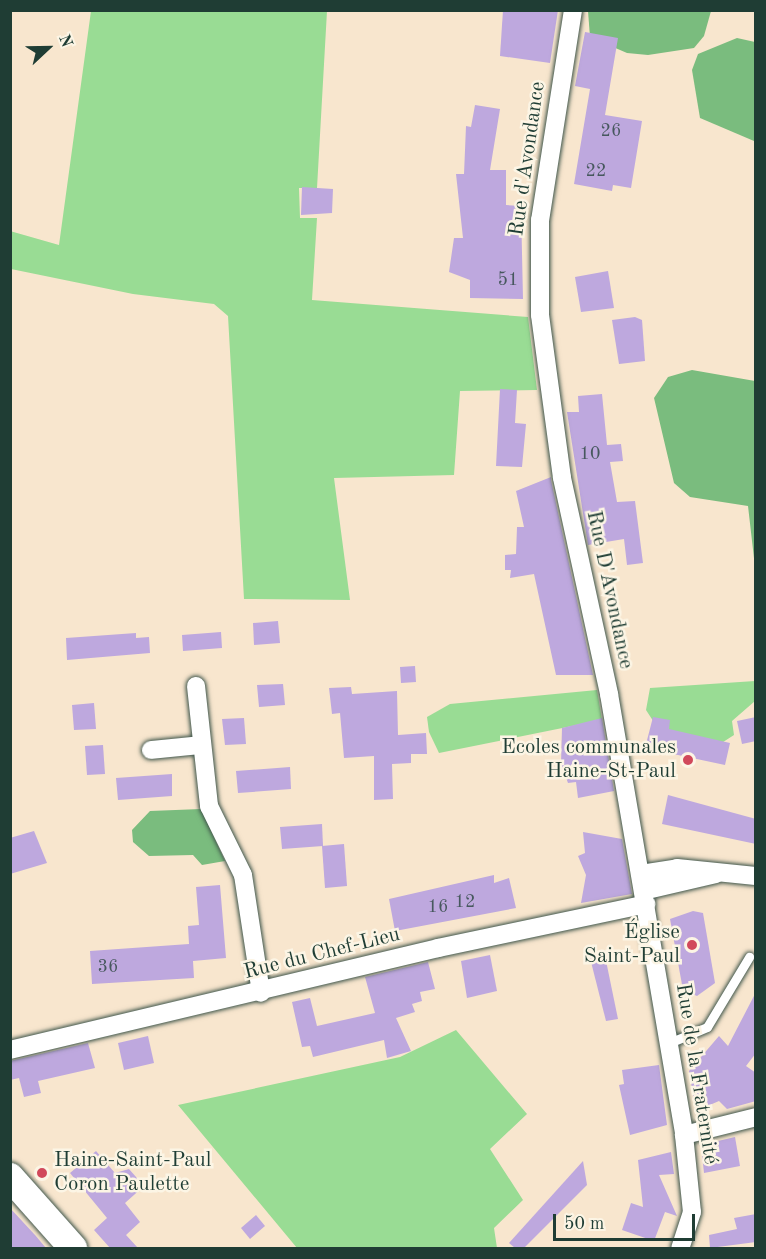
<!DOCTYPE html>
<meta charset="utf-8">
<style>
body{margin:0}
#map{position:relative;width:766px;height:1259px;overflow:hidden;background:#f8e6ce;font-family:"Old Standard TT",serif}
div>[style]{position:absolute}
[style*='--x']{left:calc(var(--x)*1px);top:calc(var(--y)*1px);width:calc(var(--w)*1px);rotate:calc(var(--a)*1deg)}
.green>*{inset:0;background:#99dc94}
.forest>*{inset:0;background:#7abc7e}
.building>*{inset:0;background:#bea8de}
.roads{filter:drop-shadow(0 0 2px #40564b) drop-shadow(0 0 2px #40564b)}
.lane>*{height:9px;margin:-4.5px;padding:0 4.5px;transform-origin:4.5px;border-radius:4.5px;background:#fff}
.street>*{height:18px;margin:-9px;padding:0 9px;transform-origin:9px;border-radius:9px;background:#fff}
.primary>*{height:28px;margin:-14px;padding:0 14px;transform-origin:14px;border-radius:14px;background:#fff}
.dots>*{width:16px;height:16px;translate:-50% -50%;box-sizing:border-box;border:3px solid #fcf5e5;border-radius:50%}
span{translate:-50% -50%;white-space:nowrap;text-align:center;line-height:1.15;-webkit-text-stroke:5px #fcf5e5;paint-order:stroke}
.number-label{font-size:18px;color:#47585e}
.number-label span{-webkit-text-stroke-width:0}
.street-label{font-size:21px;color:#1f3d34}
.poi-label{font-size:21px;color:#1f3d34}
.right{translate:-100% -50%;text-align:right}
.left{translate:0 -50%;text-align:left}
.frame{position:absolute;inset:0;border:12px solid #1f3d34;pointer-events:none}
.north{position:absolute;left:18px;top:18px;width:60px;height:60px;-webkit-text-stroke:4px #fcf5e5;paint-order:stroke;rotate:68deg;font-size:16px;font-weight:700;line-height:24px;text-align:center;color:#1f3d34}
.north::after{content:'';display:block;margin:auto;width:21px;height:27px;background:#1f3d34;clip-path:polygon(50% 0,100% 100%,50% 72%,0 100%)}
.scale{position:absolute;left:553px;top:1214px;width:142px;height:27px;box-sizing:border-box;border:3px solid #1f3d34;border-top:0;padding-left:8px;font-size:18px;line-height:21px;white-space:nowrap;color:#1f3d34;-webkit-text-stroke:4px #fcf5e5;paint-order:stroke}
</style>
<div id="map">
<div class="green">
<div style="clip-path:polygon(91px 11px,327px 11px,317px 188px,299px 188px,300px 218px,317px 218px,312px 300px,528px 317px,537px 390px,460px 391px,454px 475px,334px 478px,350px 600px,244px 599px,228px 316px,214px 304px,133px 294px,11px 269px,10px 231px,59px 245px)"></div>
<div style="clip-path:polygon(755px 681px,755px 701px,732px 721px,734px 735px,720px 744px,659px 730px,646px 710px,650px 688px)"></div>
<div style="clip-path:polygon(597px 690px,602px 720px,439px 753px,429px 732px,427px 717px,450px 704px)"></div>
<div style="clip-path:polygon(456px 1030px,527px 1114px,490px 1149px,523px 1200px,494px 1228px,497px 1248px,297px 1248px,178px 1105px,400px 1057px)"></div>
</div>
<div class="forest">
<div style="clip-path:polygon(588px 11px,711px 11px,704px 36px,694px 48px,648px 55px,627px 53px,590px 37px)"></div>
<div style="clip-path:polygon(737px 38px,755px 42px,754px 141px,700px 118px,692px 70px,698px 54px)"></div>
<div style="clip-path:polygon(692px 370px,755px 381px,755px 567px,748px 506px,690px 497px,674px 483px,654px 398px,668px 377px)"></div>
<div style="clip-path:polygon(201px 809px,225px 861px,202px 865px,193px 855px,149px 856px,133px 842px,132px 830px,150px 811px)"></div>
</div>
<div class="building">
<div style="clip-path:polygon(503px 10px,558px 10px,550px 63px,500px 56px)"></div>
<div style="clip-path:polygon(585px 32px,618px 38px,605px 115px,642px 121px,631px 188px,613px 185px,612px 191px,574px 184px,590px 89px,575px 86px)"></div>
<div style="clip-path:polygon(475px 105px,500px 109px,490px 170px,506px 170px,506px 205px,521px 206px,523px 299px,470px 298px,470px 280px,449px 272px,454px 238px,463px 238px,456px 174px,464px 174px,466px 126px,471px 127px)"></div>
<div style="clip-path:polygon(302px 187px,333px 189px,332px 213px,301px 215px)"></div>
<div style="clip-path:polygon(608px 271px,614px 308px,581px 312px,575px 277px)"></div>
<div style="clip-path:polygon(635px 317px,642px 320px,645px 361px,619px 364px,612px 320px)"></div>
<div style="clip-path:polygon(500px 389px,517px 390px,515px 423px,526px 424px,522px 467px,496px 466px)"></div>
<div style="clip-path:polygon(602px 394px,607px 445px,621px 444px,623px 461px,610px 462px,617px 502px,635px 501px,643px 563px,627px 565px,624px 539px,588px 545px,567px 412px,579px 412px,578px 396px)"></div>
<div style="clip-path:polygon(551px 477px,551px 480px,593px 675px,556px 675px,534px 574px,510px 578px,511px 570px,505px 570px,505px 555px,516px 554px,517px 527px,524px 527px,516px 491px)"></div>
<div style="clip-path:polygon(278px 621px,280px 643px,254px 645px,253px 623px)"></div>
<div style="clip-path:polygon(221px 632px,222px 648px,183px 651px,182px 635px)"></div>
<div style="clip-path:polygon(136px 633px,136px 638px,149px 637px,150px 653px,67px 660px,66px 638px)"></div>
<div style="clip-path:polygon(415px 666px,416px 682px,401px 683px,400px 667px)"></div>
<div style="clip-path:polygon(283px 684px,285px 705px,259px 707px,257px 685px)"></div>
<div style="clip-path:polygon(351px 687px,352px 694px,397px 691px,398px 735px,426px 733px,427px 754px,411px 754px,411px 763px,392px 764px,393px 799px,374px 800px,374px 756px,344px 758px,340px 713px,332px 714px,329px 688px)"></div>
<div style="clip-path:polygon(94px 703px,96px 729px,74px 730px,72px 705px)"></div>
<div style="clip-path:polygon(653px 717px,670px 720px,669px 729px,730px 743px,725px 765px,645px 748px)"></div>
<div style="clip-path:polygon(756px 717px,756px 741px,742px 744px,737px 721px)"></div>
<div style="clip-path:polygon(244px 718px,246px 744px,225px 745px,222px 719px)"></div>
<div style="clip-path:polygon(602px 718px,614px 791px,578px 798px,576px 782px,568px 783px,561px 764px,562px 728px)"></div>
<div style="clip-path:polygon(103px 745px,105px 774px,87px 775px,85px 746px)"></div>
<div style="clip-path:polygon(290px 767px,291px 789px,238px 793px,236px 771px)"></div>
<div style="clip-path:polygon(172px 774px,172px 796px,118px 800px,116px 778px)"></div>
<div style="clip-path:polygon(668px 795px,756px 819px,756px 844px,662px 824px)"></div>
<div style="clip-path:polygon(322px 824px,323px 846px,282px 849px,280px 827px)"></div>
<div style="clip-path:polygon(34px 831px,47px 863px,10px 874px,10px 838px)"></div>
<div style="clip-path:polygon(583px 832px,622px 839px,632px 894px,581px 903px,586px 875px,578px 856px,585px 853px)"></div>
<div style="clip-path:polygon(344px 844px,347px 886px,325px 888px,322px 846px)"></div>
<div style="clip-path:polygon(494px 875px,494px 883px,509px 878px,516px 908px,395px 931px,389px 899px)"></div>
<div style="clip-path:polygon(220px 885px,226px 958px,193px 961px,194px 978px,92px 984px,90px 951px,189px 944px,188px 926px,199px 925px,196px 887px)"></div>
<div style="clip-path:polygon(693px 911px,703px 913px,715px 983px,697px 996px,683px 990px,670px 919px)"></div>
<div style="clip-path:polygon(604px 951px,618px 1019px,606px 1021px,589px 954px)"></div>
<div style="clip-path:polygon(490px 955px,497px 991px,467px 998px,461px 961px)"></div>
<div style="clip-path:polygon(428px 962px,435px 989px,420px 992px,422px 1001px,412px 1004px,415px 1012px,396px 1018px,411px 1051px,387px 1058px,384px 1040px,313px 1057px,310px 1046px,302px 1047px,292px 1002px,310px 998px,317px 1026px,375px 1013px,365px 977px)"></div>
<div style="clip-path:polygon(756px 992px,756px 1053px,746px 1066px,756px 1073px,756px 1101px,727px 1109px,719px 1101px,696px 1111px,689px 1071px,719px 1036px,728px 1046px)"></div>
<div style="clip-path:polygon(148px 1036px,154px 1063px,124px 1070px,118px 1043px)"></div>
<div style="clip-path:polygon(88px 1043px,95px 1068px,38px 1081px,41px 1093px,24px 1097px,19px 1078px,10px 1080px,10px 1061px)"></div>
<div style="clip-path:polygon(659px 1065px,667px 1125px,630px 1135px,619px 1085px,624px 1084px,622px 1070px)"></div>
<div style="clip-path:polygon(735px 1137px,740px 1166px,704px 1173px,701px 1145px)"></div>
<div style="clip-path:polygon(96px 1151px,115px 1173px,129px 1169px,144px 1186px,125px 1203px,140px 1222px,126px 1235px,138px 1248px,110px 1248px,94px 1230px,107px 1218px,70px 1173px)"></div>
<div style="clip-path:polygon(671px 1152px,674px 1174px,659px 1175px,677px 1216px,665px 1212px,654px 1241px,622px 1230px,631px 1203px,643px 1207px,638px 1160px)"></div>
<div style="clip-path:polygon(583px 1161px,587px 1185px,524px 1248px,515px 1248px,509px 1243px)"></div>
<div style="clip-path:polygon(10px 1208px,35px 1235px,46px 1248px,10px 1248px)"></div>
<div style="clip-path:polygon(756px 1214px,756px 1242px,710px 1248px,709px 1235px,737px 1229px,734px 1218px)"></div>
<div style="clip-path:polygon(256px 1215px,265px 1226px,250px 1239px,241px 1228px)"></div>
</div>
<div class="roads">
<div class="lane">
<div style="--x:669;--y:1043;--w:41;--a:-22.8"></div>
<div style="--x:707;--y:1027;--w:82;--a:-59"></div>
</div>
<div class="street">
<div style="--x:573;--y:10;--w:213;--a:98.9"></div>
<div style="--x:540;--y:220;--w:95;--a:90"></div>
<div style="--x:540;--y:315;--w:164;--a:82.3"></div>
<div style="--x:562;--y:478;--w:221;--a:77.7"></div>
<div style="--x:609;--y:694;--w:447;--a:80.3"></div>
<div style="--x:684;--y:1135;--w:77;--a:84.1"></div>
<div style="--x:692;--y:1212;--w:38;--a:108"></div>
<div style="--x:196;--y:686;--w:121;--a:83.8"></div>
<div style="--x:209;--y:806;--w:77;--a:63.8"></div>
<div style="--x:243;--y:875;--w:119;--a:81.3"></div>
<div style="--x:151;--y:750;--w:50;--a:-5.7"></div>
<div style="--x:641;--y:874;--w:36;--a:-9"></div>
<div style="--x:677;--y:868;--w:79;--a:5.8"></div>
<div style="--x:643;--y:891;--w:75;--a:-13.1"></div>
<div style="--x:10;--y:1050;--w:440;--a:-13.4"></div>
<div style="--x:438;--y:948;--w:213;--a:-11.9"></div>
<div style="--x:684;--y:1135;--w:74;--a:-14"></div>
</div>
<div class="primary">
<div style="--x:10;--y:1177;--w:95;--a:48.4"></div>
</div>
</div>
<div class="dots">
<div style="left:688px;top:760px;background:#d1495b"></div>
<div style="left:692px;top:945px;background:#d1495b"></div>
<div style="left:42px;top:1173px;background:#d1495b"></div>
</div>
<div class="number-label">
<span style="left:611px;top:131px">26</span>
<span style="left:596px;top:171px">22</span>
<span style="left:508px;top:280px">51</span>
<span style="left:590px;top:454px">10</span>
<span style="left:465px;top:902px">12</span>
<span style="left:438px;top:907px">16</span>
<span style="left:108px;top:967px">36</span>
</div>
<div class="street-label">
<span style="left:528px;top:159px;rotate:-82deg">Rue d'Avondance</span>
<span style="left:609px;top:590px;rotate:78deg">Rue D'Avondance</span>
<span style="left:322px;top:954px;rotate:-14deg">Rue du Chef-Lieu</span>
<span style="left:696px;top:1074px;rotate:81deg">Rue de la Fraternité</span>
</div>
<div class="poi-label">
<span class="right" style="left:676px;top:760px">Ecoles communales<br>Haine-St-Paul</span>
<span class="right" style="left:680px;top:945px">Église<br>Saint-Paul</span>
<span class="left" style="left:54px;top:1173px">Haine-Saint-Paul<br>Coron Paulette</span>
</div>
<div class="frame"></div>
<div class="north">N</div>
<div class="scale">50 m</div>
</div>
